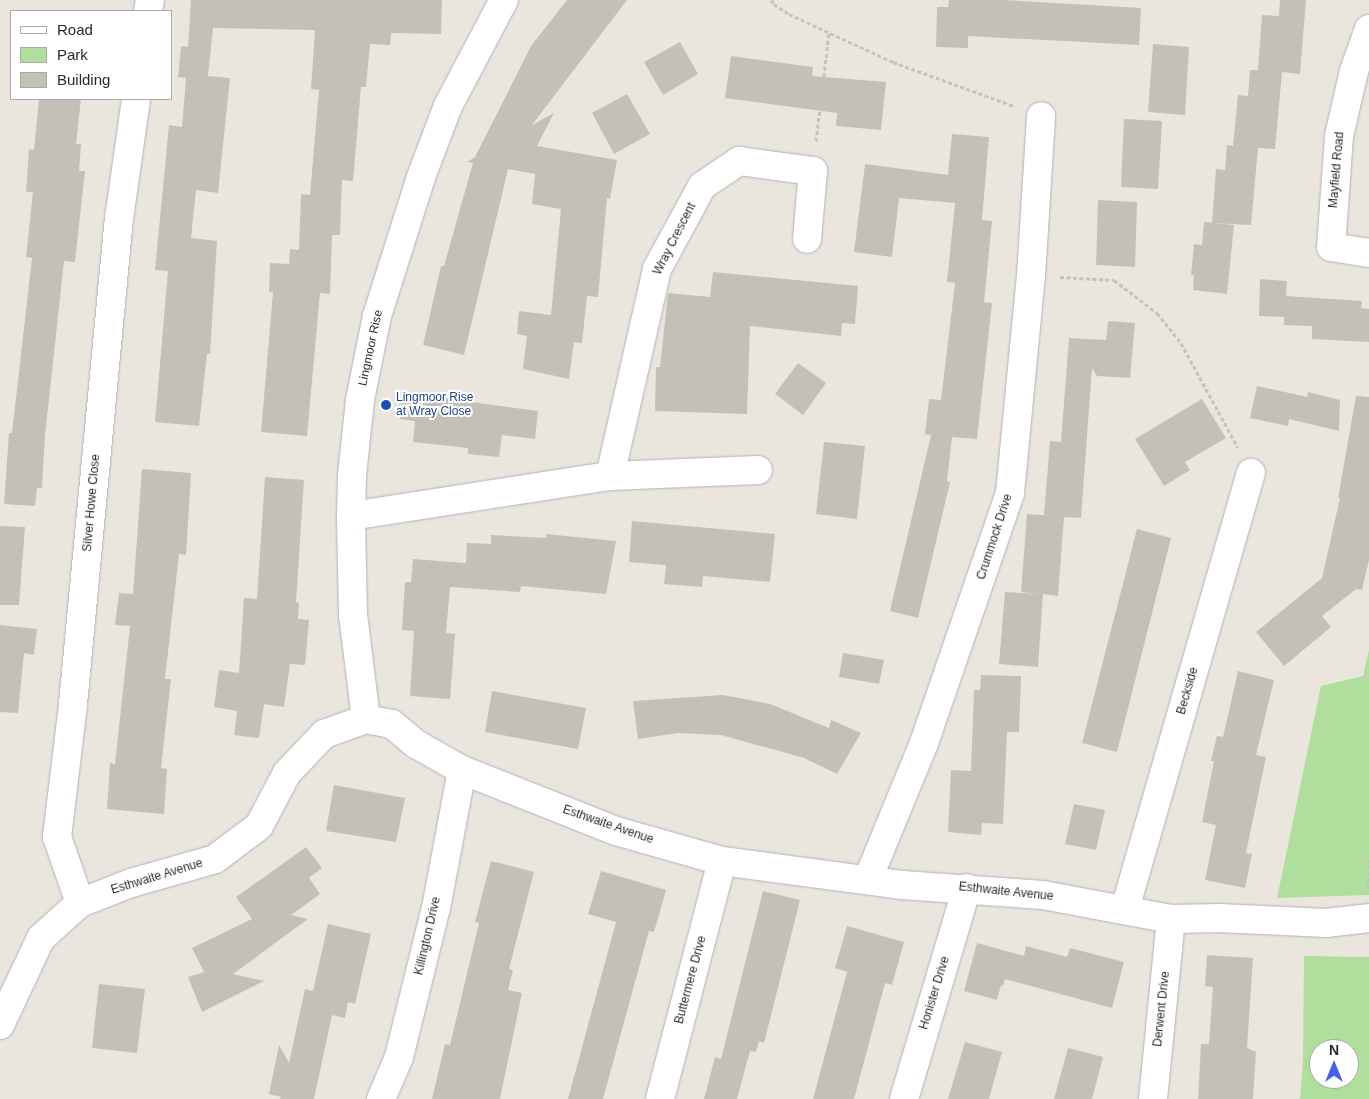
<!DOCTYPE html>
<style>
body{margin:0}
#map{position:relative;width:1369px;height:1099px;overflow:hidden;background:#ebe6dd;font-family:Helvetica,sans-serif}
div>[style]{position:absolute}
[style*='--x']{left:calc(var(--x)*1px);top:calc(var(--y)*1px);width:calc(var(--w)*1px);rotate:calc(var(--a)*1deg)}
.green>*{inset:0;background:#b0de9d}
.building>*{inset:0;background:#c4c0b8}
.path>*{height:3px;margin-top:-1.5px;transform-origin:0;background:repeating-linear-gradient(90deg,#c3c3c3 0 4px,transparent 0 6.5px)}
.roads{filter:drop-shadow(0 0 1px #b0b2bd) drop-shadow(0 0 1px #b0b2bd)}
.minor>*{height:28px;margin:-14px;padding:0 14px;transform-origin:14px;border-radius:14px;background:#fff}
.dots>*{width:14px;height:14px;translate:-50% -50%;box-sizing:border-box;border:2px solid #fff;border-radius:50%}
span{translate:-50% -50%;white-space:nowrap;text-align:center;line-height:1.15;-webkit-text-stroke:4px #fff;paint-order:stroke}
.street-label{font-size:12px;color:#2a2a2a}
.transit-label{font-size:12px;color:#164399}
.left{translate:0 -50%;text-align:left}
.legend{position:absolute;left:10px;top:10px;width:162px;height:90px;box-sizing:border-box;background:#fff;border:1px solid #aaa;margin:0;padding:6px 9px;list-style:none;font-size:15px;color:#2a2a2a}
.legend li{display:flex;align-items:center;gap:10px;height:25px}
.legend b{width:25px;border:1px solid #aaa}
.north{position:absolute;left:1309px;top:1039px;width:50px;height:50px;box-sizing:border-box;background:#fff;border:1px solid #aaa;border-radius:50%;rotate:0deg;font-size:14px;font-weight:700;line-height:20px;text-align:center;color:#2a2a2a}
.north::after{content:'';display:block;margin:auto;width:18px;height:22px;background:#485eed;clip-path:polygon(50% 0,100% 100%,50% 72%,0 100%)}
</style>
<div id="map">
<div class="green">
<div style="clip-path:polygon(1369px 650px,1369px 895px,1277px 898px,1321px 686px,1363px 676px)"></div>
<div style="clip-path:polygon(evenodd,1304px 956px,1369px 957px,1369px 1099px,1300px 1099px,1303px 1060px,1304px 956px,1319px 1049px,1349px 1049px,1349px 1079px,1319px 1079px,1319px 1049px)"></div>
</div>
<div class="building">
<div style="clip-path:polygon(191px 0,442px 0,441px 34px,391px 33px,390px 45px,370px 44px,366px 87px,361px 87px,353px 181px,342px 180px,340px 235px,332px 235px,330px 294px,320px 293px,307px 436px,261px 432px,273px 292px,269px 292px,270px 263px,289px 264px,290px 249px,299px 250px,301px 194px,310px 195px,319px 90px,311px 89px,315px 30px,213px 28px,208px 76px,230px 78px,218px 193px,196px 190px,191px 238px,217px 241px,210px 354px,207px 354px,199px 426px,155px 422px,168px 271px,155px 270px,169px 125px,182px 127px,186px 78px,178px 77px,181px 46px,188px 47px)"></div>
<div style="clip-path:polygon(567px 0,627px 0,532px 125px,554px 113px,537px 146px,617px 160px,610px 199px,607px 198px,598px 297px,587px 296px,582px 343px,574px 342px,569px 379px,523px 369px,527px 336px,517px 334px,519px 311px,551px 315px,561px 209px,532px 204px,535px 174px,508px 169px,464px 355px,423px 345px,441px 266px,444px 266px,473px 163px,467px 162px,475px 157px,531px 46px)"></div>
<div style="clip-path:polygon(949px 0,1003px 0,1141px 8px,1139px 45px,968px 36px,968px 48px,936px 47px,937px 7px,948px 7px)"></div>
<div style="clip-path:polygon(1280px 0,1306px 0,1300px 74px,1282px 72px,1275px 149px,1258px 148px,1251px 225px,1212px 223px,1216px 169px,1225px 170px,1227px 145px,1233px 146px,1238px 95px,1248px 96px,1250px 70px,1258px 70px,1262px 15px,1279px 16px)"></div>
<div style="clip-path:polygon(680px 42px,698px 74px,663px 95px,644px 62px)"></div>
<div style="clip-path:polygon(1153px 44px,1189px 47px,1185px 115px,1148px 112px)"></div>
<div style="clip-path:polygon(731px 56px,813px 67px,812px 76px,886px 82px,881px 130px,836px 126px,837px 113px,725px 98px)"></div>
<div style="clip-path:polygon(627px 94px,650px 134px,614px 154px,592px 113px)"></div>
<div style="clip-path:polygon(39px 99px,81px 99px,76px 144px,81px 144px,79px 171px,85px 171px,75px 262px,64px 261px,45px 436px,42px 488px,37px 488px,35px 506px,4px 504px,9px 433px,12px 433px,32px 258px,26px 257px,33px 192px,26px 192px,29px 149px,34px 150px)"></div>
<div style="clip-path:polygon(1124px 119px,1162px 121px,1158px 189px,1121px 187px)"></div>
<div style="clip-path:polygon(952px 134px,989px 137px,982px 220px,992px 221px,984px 302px,992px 303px,977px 439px,952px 437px,947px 481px,950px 482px,918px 618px,890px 611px,931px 435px,925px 434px,929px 399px,941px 400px,955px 283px,947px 282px,955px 203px,899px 198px,892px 257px,854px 252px,865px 164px,948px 175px)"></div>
<div style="clip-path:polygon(1098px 200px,1137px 202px,1135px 267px,1096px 265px)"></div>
<div style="clip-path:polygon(1204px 222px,1234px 225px,1227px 294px,1193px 290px,1194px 275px,1191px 275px,1194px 244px,1202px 245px)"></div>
<div style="clip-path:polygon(713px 272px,858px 286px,855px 324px,842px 323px,841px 336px,750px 326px,747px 414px,655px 411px,656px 367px,660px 367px,668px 293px,710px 297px)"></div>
<div style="clip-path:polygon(1260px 279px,1287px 281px,1286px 296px,1362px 301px,1361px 308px,1369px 309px,1369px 342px,1312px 339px,1312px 326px,1284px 325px,1285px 301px,1285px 317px,1259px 316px)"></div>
<div style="clip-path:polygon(1108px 321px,1135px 323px,1130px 378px,1097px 376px,1092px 368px,1081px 518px,1064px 517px,1058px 596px,1043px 594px,1038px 667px,999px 664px,1005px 592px,1039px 594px,1021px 592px,1027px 514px,1054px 516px,1044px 515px,1050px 441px,1061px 442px,1069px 338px,1106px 340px)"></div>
<div style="clip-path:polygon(798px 363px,826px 383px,803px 415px,775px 394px)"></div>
<div style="clip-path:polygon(1257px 386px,1307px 397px,1308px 392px,1340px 400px,1339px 431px,1289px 419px,1288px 426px,1250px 418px)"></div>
<div style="clip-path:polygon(403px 393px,538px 411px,535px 439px,502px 435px,499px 457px,468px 454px,468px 448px,413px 442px,415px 421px,400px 419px)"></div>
<div style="clip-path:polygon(1356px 396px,1369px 397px,1369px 560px,1362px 590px,1356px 589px,1322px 616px,1331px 627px,1284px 666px,1256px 632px,1322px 578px,1340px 498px,1338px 498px)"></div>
<div style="clip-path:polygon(1202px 399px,1226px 438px,1185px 462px,1190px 470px,1164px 486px,1135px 439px)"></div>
<div style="clip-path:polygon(824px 442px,865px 446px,857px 519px,816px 514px)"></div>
<div style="clip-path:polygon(142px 469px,191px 473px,186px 555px,179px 554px,165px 679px,171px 679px,161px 768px,167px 769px,164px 814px,107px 809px,110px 763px,115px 764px,130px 626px,115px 625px,119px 593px,133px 594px)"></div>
<div style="clip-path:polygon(265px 477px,304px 480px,296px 602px,299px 603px,298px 619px,309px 620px,305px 665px,290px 664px,284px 707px,264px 704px,259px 738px,234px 735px,237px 711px,214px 707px,219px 670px,239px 673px,244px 598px,257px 599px)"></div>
<div style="clip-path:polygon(632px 521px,775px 534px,770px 582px,703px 576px,702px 587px,664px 584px,666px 565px,629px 562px)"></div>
<div style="clip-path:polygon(0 526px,25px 527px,19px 605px,0 605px)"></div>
<div style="clip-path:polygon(1137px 529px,1171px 538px,1117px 752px,1082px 743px)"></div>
<div style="clip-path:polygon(546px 534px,616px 541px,606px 594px,521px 586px,520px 592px,450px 587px,446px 633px,455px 634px,450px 699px,410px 696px,414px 631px,402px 630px,405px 582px,411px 582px,413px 559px,466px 563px,467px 543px,491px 544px,491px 535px,546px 538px)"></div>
<div style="clip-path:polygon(0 625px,37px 629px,34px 655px,24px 653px,18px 713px,0 712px)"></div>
<div style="clip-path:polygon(843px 653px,884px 660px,879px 684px,839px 677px)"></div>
<div style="clip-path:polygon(1238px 671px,1274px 680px,1256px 755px,1266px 757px,1246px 853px,1252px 854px,1245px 888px,1205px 880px,1216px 825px,1202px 822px,1214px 761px,1211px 761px,1217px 736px,1223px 737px)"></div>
<div style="clip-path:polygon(981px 675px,1021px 676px,1019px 732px,1007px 732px,1003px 824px,982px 823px,981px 835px,948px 832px,951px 770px,971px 771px,974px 690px,980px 690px)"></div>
<div style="clip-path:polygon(492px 691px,586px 708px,578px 749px,485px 732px)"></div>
<div style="clip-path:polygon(723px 695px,770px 704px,829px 728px,831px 720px,861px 733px,837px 774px,804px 758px,721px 735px,678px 733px,638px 739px,633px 701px)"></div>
<div style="clip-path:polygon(334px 785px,405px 798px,396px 842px,326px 831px)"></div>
<div style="clip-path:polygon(1074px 804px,1105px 810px,1096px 850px,1065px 844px)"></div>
<div style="clip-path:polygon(306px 847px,322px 868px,309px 878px,320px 894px,291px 915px,308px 919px,233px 974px,264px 981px,202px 1012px,188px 977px,204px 972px,192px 948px,252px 919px,236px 897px)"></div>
<div style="clip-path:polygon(491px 861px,534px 872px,509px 969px,513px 970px,508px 990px,522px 993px,500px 1099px,432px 1099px,445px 1044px,450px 1045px,479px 923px,475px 922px)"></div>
<div style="clip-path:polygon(601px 871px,666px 890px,654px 932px,649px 931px,603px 1099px,568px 1099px,616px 922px,588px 914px)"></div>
<div style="clip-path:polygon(763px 891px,800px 900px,764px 1043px,759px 1041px,756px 1052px,750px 1051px,737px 1099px,704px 1099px,715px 1057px,721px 1059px)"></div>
<div style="clip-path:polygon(328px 924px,371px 934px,355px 1004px,348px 1002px,345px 1018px,332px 1015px,314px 1099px,280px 1099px,281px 1097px,269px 1094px,279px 1045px,289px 1063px,305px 989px,313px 991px)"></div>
<div style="clip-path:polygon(847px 926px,904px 942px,892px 985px,885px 983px,854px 1099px,813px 1099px,847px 972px,835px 968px)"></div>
<div style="clip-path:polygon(977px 943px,1024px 956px,1026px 946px,1067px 957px,1070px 948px,1124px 962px,1112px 1008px,1005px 979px,1003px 986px,1001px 985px,997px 1000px,964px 991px)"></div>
<div style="clip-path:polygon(1207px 955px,1253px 958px,1247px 1048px,1256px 1052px,1253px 1099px,1198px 1099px,1201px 1044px,1209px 1044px,1213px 987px,1205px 986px)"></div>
<div style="clip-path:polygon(99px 984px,145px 989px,137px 1053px,92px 1048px)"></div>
<div style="clip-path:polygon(965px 1042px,1002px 1052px,989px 1099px,948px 1099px)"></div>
<div style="clip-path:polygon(1068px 1048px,1103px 1057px,1092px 1099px,1054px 1099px)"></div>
</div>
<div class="path">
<div style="--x:771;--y:0;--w:5;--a:53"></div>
<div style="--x:774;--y:4;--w:18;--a:34"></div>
<div style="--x:789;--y:14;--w:115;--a:24.8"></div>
<div style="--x:893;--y:62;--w:129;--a:20"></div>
<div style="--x:816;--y:141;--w:109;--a:-83.1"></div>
<div style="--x:1060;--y:277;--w:54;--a:3.2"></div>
<div style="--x:1114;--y:280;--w:54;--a:37.5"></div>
<div style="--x:1157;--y:313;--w:38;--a:51"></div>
<div style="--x:1181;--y:343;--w:119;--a:61.5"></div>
<div style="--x:1368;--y:888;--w:28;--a:-88"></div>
</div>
<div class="roads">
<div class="minor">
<div style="--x:148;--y:11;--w:11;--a:-80"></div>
<div style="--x:1369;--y:29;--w:45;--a:109.7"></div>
<div style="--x:1354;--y:71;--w:67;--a:103"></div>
<div style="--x:1339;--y:136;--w:111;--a:94.1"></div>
<div style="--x:1331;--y:247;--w:38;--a:9"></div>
<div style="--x:610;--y:476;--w:148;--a:-2.3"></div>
<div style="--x:351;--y:516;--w:262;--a:-8.8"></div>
<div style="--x:610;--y:476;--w:212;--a:-77.2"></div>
<div style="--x:657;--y:269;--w:94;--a:-61.5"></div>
<div style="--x:702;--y:186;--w:45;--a:-34"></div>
<div style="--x:739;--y:161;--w:75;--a:7.7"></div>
<div style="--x:813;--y:171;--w:68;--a:95"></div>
<div style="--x:366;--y:719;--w:105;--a:-97.1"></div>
<div style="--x:353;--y:615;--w:99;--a:-91.2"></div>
<div style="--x:351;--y:516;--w:41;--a:-88.6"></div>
<div style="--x:352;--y:475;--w:75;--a:-83.9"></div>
<div style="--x:360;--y:400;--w:86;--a:-78.6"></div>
<div style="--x:377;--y:316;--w:146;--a:-72.4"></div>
<div style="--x:421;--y:177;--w:76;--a:-69.2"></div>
<div style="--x:448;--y:106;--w:120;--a:-62.2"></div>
<div style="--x:868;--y:879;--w:147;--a:-67.6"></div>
<div style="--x:924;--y:743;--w:264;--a:-71"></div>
<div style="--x:1010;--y:493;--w:218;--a:-84.5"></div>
<div style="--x:1031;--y:276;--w:160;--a:-86.4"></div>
<div style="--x:80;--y:903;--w:70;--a:-109.2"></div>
<div style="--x:57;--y:837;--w:134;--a:-83.1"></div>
<div style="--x:73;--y:704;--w:487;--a:-84.6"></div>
<div style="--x:119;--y:219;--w:121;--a:-81.9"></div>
<div style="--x:1125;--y:909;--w:454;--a:-73.9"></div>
<div style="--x:0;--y:1025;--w:96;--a:-64.8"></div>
<div style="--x:41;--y:938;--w:52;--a:-41.9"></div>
<div style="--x:80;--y:903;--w:55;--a:-21.4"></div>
<div style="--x:131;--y:883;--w:87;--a:-15.9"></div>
<div style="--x:215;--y:859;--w:55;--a:-36.9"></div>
<div style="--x:259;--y:826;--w:60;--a:-62.2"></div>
<div style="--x:287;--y:773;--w:54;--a:-46.5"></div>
<div style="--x:324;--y:734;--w:45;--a:-19.7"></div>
<div style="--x:366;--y:719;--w:26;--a:11"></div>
<div style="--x:392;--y:724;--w:31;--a:40"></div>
<div style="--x:416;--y:744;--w:53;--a:29.5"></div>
<div style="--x:462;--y:770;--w:166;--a:21.6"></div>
<div style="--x:616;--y:831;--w:110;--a:15.8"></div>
<div style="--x:722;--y:861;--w:182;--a:7.6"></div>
<div style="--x:902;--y:885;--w:141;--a:4.1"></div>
<div style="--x:1043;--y:895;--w:130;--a:10.6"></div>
<div style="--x:1171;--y:919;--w:48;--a:-1.2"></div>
<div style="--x:1219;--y:918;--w:107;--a:2.7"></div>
<div style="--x:1326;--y:923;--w:43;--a:-6.6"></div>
<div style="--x:381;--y:1099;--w:46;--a:-66.8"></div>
<div style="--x:399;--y:1057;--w:154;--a:-76.1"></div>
<div style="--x:436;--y:908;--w:140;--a:-79.3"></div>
<div style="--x:660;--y:1099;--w:246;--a:-75.4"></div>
<div style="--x:904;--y:1099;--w:220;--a:-73.4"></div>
<div style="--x:1153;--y:1099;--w:181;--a:-84.3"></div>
</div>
</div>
<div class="dots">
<div style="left:386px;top:405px;background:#1a4fb4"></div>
</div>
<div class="street-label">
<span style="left:1337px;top:170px;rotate:-85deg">Mayfield Road</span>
<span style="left:675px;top:239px;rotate:-63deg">Wray Crescent</span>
<span style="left:371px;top:348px;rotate:-78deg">Lingmoor Rise</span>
<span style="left:92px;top:503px;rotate:-85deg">Silver Howe Close</span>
<span style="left:995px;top:537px;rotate:-72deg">Crummock Drive</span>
<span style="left:1188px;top:691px;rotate:-74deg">Beckside</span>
<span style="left:608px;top:825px;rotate:19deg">Esthwaite Avenue</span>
<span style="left:157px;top:877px;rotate:-17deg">Esthwaite Avenue</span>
<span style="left:1006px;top:892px;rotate:6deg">Esthwaite Avenue</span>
<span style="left:428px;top:936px;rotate:-77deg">Killington Drive</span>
<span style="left:691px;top:980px;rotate:-75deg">Buttermere Drive</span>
<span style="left:935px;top:993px;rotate:-73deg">Honister Drive</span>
<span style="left:1162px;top:1009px;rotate:-84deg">Derwent Drive</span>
</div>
<div class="transit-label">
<span class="left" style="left:396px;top:405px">Lingmoor Rise<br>at Wray Close</span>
</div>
<ul class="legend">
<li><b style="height:6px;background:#fff"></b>Road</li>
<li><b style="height:14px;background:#b0de9d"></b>Park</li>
<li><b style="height:14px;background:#c4c0b8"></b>Building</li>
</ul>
<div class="north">N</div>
</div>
